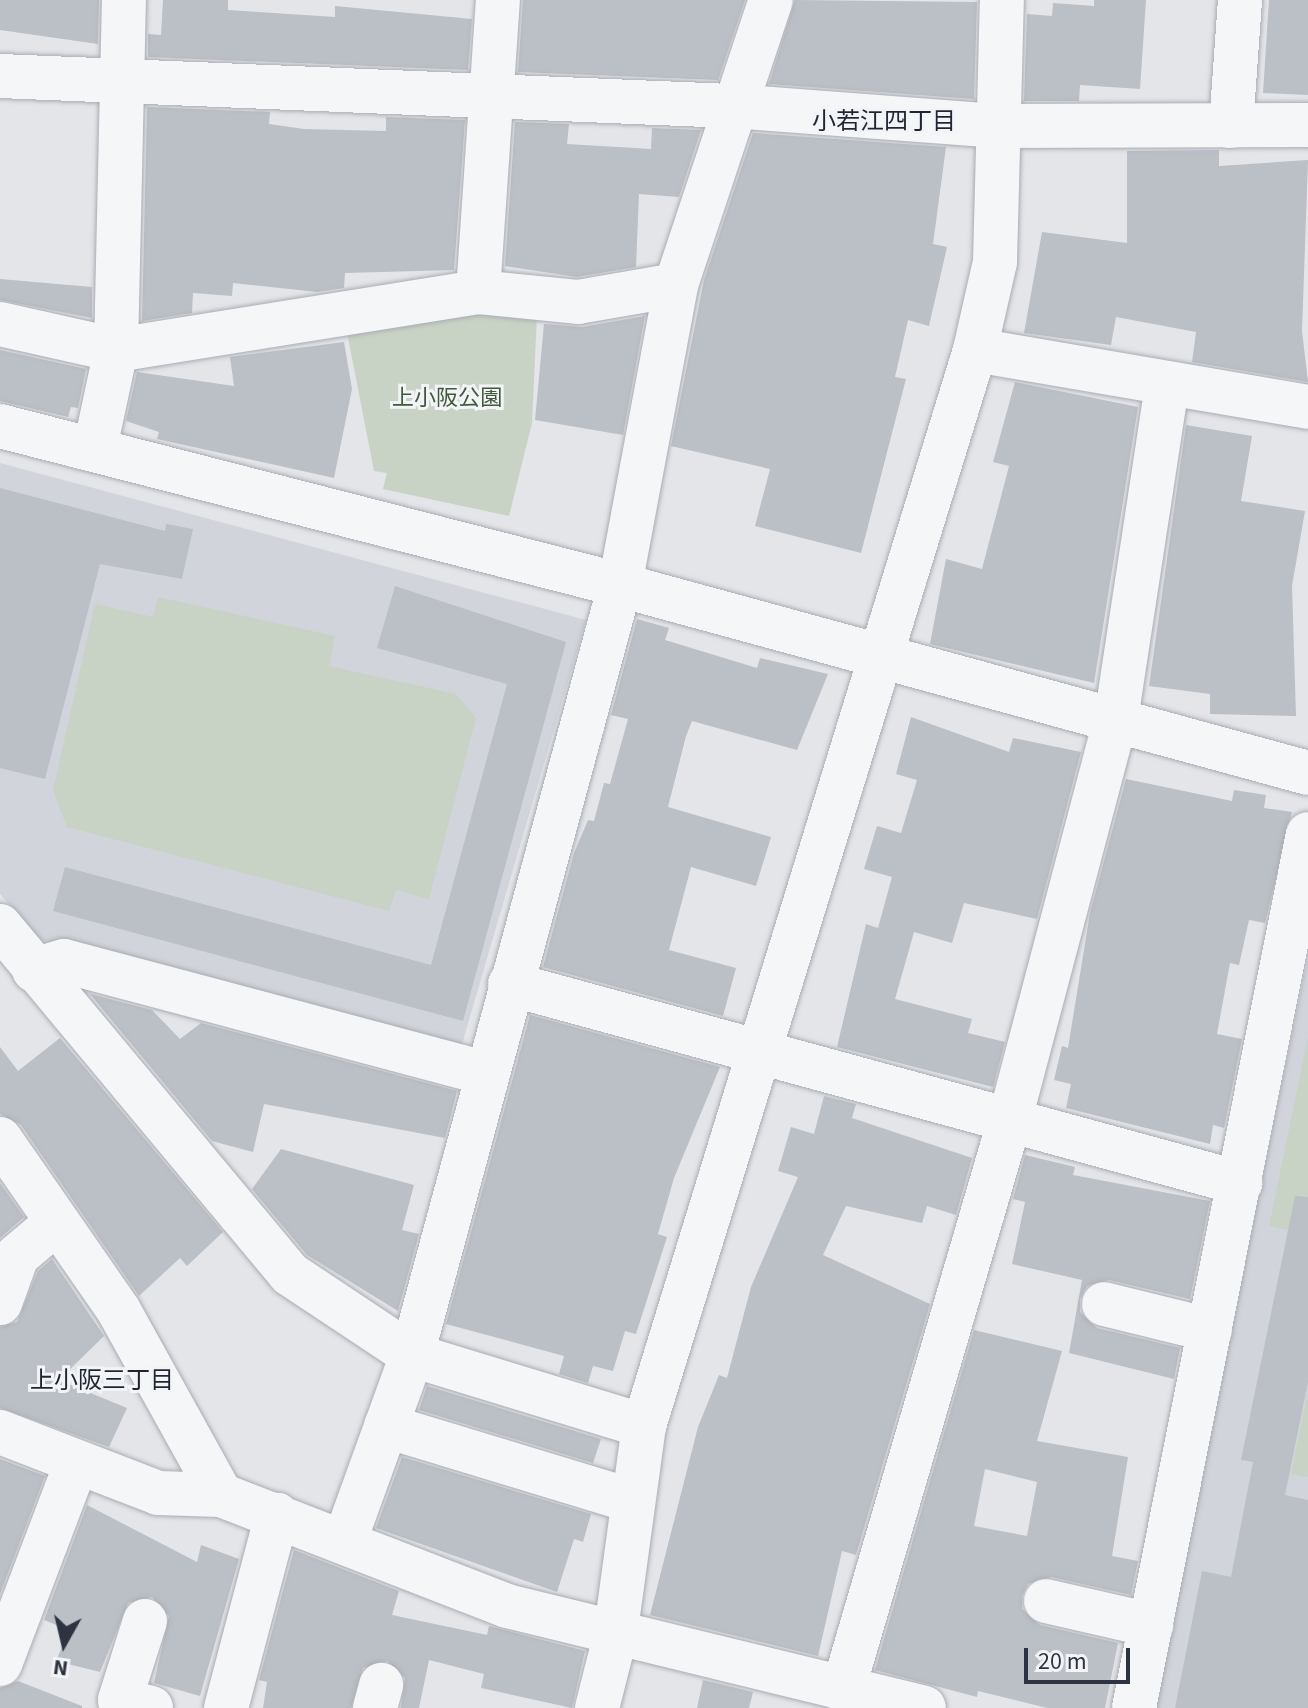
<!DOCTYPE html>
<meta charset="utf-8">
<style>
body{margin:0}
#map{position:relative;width:1308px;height:1708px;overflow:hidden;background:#e3e5e9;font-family:"Source Sans 3","Noto Sans JP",sans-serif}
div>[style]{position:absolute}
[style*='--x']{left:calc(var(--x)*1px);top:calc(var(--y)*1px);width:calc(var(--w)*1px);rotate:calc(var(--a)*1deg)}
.built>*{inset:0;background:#d1d4db}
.green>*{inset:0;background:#c8d2c5}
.building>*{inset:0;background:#bbbfc6}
.roads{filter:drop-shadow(0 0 2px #a9acb3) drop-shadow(0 0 2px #a9acb3)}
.minor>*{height:44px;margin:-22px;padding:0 22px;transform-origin:22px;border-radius:22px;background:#f5f6f8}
span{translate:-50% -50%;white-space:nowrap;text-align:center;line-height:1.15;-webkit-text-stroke:6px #f2f4f7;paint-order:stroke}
.park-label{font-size:22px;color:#415a3b}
.neighbourhood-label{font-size:24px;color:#1f2531}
.north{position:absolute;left:24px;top:1604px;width:80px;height:80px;-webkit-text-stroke:6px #f2f4f7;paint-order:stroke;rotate:188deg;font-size:22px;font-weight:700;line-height:32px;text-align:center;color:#2d3340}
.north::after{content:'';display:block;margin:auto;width:28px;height:36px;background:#2d3340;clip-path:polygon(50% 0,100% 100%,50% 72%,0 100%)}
.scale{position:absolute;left:1024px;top:1648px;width:106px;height:36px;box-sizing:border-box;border:4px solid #2d3340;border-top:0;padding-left:10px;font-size:24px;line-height:28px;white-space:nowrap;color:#2d3340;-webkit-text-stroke:6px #f2f4f7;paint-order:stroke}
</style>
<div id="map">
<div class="built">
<div style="clip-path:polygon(0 463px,586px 620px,460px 1051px,41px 940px,0 894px)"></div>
<div style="clip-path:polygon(1308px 958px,1308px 1708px,1152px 1708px)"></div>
</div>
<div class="green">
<div style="clip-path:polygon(475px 306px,537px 314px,532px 423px,509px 516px,383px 489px,387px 473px,374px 471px,346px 327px)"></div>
<div style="clip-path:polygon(158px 597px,335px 636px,329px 666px,456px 694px,476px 718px,429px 899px,396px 890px,389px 911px,67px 827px,53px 790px,95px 604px,153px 617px)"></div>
<div style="clip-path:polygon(1308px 1037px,1308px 1234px,1269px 1226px)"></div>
<div style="clip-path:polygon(1308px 1391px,1308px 1477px,1291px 1474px)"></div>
</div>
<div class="building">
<div style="clip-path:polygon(0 0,99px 0,98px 44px,0 30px)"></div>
<div style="clip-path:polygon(163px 0,228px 0,228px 10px,335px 17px,335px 6px,472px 19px,468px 70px,148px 57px,148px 34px,161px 35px)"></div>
<div style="clip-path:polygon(523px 0,745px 0,718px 80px,518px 72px)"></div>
<div style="clip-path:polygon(795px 0,977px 2px,974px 99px,769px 84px)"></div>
<div style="clip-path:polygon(1094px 0,1146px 0,1140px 89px,1080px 85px,1079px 101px,1024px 101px,1027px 14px,1052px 16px,1053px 3px,1094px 6px)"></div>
<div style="clip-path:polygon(1269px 0,1308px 0,1308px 95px,1263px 93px)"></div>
<div style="clip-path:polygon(147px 107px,270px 112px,269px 124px,304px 129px,386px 131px,386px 117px,465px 120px,454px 270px,345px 273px,344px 288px,317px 292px,233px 283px,232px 296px,193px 293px,192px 313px,142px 321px)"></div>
<div style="clip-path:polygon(515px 122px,569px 124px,567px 144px,651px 149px,652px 128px,701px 130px,679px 197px,639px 194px,636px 267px,577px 277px,505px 266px)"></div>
<div style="clip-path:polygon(753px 133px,946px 147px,933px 244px,947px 247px,929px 326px,908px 320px,895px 377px,906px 379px,861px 553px,755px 526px,770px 469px,671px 446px,704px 280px)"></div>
<div style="clip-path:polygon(1219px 150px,1219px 166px,1308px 160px,1302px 331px,1308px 382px,1192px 362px,1196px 332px,1116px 317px,1111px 345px,1024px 333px,1042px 232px,1127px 243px,1127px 151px)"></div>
<div style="clip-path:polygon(0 279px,92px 287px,92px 318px,0 300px)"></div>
<div style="clip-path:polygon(645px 316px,623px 435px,535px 420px,544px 324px,582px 327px)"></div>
<div style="clip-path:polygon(344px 342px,352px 389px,334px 478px,157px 439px,159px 432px,126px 421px,137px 372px,234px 386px,230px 357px)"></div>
<div style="clip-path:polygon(0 350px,86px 369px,78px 408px,71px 407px,68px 417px,0 401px)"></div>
<div style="clip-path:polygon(1015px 382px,1138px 407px,1094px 683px,930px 644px,946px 559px,982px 569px,1009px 466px,993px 462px)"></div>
<div style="clip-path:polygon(1186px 425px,1252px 436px,1241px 501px,1305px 511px,1292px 586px,1296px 716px,1210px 714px,1210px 694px,1149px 686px)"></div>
<div style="clip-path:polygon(0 488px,165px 531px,166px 524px,193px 529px,182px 579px,100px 564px,45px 779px,0 768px)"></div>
<div style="clip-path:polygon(395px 586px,566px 642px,463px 1021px,53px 911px,65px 867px,431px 965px,507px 684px,377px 648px)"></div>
<div style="clip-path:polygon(637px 619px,669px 628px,665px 640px,757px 668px,760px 658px,828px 674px,797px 750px,692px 721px,686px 736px,668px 807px,771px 837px,756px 886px,691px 867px,669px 950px,736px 968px,723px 1016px,543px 967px,574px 853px,588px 820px,594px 821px,604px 783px,610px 784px,628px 719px,611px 715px)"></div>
<div style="clip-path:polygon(911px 717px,1009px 752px,1013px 738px,1081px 752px,1037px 919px,964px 903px,952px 943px,914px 932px,895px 999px,972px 1019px,968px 1033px,1005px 1042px,993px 1087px,837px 1047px,866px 924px,878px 928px,892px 877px,864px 869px,877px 826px,901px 833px,917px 780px,896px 774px)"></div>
<div style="clip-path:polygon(1126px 779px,1232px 801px,1234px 790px,1266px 795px,1264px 808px,1292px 812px,1265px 923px,1249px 920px,1239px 965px,1230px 963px,1217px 1034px,1242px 1039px,1224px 1128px,1213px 1125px,1210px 1144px,1066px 1108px,1071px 1084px,1054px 1080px,1062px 1046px,1068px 1048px,1090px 913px)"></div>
<div style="clip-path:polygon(90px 994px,152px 1010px,180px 1039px,201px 1023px,457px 1091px,445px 1138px,264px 1104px,253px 1152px,212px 1141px)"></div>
<div style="clip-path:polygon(530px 1015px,720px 1067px,674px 1178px,658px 1234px,667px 1237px,636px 1334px,625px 1331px,613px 1371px,593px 1366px,588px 1383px,559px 1374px,564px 1356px,446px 1324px)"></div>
<div style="clip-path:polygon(60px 1038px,223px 1232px,187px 1266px,180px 1258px,139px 1296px,21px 1125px,0 1114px,0 1047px,18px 1071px)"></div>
<div style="clip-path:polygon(824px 1096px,856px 1104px,852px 1118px,972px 1158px,956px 1215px,927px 1206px,922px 1223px,846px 1206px,823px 1255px,930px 1304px,856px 1555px,842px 1551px,818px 1656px,650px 1615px,698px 1427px,719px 1375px,727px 1378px,751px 1287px,798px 1177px,778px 1171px,791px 1127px,814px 1134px)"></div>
<div style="clip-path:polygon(281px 1149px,414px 1185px,402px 1230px,419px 1234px,398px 1311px,307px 1255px,252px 1189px)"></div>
<div style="clip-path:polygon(1025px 1155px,1075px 1167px,1073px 1175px,1210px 1201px,1190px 1299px,1109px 1280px,1087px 1286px,1080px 1299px,1080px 1312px,1097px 1328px,1180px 1348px,1174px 1379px,1069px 1353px,1082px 1280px,1012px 1264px,1025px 1202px,1013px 1199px)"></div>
<div style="clip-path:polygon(0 1183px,24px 1217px,0 1238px)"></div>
<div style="clip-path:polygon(1295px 1196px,1308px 1197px,1308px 1382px,1285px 1495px,1308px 1500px,1308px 1708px,1175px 1708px,1202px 1571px,1231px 1577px,1253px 1462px,1241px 1460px)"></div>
<div style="clip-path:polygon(52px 1259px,104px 1336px,59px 1380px,127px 1408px,109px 1447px,0 1408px,0 1327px,17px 1322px,38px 1271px)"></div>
<div style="clip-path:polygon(evenodd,974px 1330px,1062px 1351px,1037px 1441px,1128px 1457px,1112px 1556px,1138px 1561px,1131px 1595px,1051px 1577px,1028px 1584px,1022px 1596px,1022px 1609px,1040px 1625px,1118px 1643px,1105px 1708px,1047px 1708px,978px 1691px,977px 1697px,875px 1670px,974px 1330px,985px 1469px,1037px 1482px,1027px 1536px,974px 1526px,985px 1469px)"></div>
<div style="clip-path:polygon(427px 1386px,601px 1439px,593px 1463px,419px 1410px)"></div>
<div style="clip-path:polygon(402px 1457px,591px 1514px,583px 1542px,574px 1539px,557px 1592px,376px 1528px)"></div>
<div style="clip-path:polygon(0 1459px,45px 1476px,0 1594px)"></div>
<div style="clip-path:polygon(87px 1505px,197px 1562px,201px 1545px,239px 1559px,200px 1696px,154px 1683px,169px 1616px,152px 1597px,128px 1603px,100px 1672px,56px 1661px,69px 1630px,44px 1620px)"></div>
<div style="clip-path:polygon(294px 1550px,399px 1591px,392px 1615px,487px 1635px,489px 1626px,585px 1651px,572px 1708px,481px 1688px,484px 1674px,429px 1660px,419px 1708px,401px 1708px,405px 1678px,387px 1661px,363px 1668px,351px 1708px,263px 1708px,267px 1682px,259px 1680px)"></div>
<div style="clip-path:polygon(703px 1680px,753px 1692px,749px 1708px,697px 1708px)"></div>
<div style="clip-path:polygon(18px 1681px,82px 1706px,82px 1708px,0 1708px,0 1688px)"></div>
</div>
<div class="roads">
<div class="minor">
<div style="--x:0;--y:76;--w:733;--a:2.35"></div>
<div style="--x:732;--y:106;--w:265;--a:4.3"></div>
<div style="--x:996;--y:126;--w:312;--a:-0.2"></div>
<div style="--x:1231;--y:126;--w:126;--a:-85.9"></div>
<div style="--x:676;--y:285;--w:300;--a:-71.6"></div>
<div style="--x:0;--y:324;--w:119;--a:12.6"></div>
<div style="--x:116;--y:350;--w:367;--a:-9.1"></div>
<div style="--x:975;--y:350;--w:338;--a:9.7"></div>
<div style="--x:0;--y:426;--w:640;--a:14.38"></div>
<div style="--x:620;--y:585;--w:713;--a:15.28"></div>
<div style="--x:95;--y:448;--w:100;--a:-77.9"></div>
<div style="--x:116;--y:350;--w:350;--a:-88.7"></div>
<div style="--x:0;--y:926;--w:453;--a:50.2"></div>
<div style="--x:290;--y:1274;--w:146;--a:33.6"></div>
<div style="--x:412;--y:1355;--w:243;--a:17"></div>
<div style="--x:34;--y:970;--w:31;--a:-17"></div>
<div style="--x:64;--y:961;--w:437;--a:14.9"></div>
<div style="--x:510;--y:984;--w:757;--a:15.25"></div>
<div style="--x:0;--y:1139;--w:209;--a:55.3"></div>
<div style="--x:119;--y:1311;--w:210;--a:61"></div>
<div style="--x:0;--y:1303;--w:50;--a:-70.1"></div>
<div style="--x:17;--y:1256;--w:51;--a:-40.2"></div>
<div style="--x:1104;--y:1304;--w:109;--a:13.8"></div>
<div style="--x:386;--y:1426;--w:258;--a:16.9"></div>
<div style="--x:0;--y:1432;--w:169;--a:21.1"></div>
<div style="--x:158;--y:1493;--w:63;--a:1.8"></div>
<div style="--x:221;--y:1495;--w:307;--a:21.2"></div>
<div style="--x:507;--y:1606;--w:429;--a:13.7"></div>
<div style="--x:345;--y:1540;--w:197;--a:-70.1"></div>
<div style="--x:412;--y:1355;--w:798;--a:-74.88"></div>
<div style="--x:620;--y:585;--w:305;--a:-79.4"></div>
<div style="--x:676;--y:285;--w:99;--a:170.2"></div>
<div style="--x:578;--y:302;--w:100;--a:-174.3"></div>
<div style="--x:478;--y:292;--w:293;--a:-86.1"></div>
<div style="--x:1046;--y:1601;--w:108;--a:12.9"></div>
<div style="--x:145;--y:1621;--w:83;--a:107.6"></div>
<div style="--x:120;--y:1700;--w:32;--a:14"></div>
<div style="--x:0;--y:1664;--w:214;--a:-69.2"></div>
<div style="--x:843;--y:1690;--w:595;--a:-73.7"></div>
<div style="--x:1010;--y:1119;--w:414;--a:-75.2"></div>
<div style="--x:1116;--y:719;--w:339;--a:-81.3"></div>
<div style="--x:226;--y:1708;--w:200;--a:-75.2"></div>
<div style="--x:375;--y:1708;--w:24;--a:-75"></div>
<div style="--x:597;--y:1708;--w:73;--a:-75.8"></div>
<div style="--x:615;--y:1637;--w:213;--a:-82.2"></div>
<div style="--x:644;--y:1426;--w:1126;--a:-72.9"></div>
<div style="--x:975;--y:350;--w:90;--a:-77.2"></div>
<div style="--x:995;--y:262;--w:262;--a:-88.5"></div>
<div style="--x:1134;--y:1708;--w:891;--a:-78.74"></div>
</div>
</div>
<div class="park-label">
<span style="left:447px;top:399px">上小阪公園</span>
</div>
<div class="neighbourhood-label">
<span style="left:884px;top:122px">小若江四丁目</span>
<span style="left:102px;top:1381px">上小阪三丁目</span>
</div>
<div class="north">N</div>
<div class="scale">20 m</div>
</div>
